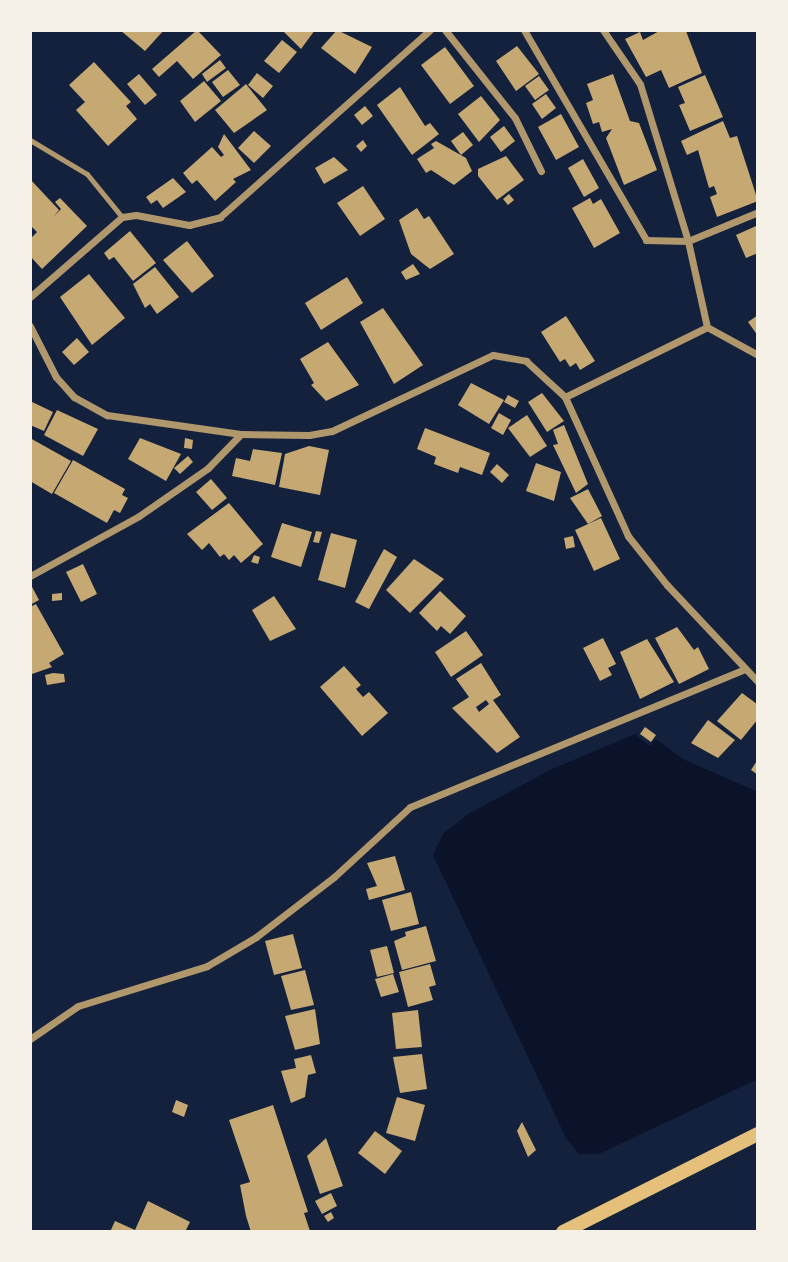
<!DOCTYPE html>
<style>
body{margin:0}
#map{position:relative;width:788px;height:1262px;overflow:hidden;background:#14213d;font-family:"Noto Sans",sans-serif}
div>[style]{position:absolute}
[style*='--x']{left:calc(var(--x)*1px);top:calc(var(--y)*1px);width:calc(var(--w)*1px);rotate:calc(var(--a)*1deg)}
.water>*{inset:0;background:#0b132b}
.building>*{inset:0;background:#c6a872}
.service>*{height:5px;margin:-2.5px;padding:0 2.5px;transform-origin:2.5px;border-radius:2.5px;background:#b1986c}
.minor>*{height:7px;margin:-3.5px;padding:0 3.5px;transform-origin:3.5px;border-radius:3.5px;background:#b1986c}
.secondary>*{height:14px;margin:-7px;padding:0 7px;transform-origin:7px;border-radius:7px;background:#e5c07b}
span{translate:-50% -50%;white-space:nowrap;text-align:center;line-height:1.15;-webkit-text-stroke:5px #f6f1e7;paint-order:stroke}
.frame{position:absolute;inset:0;border:32px solid #f6f1e7;pointer-events:none}
</style>
<div id="map">
<div class="water">
<div style="clip-path:polygon(635px 734px,650px 746px,656px 739px,683px 759px,758px 792px,758px 1079px,599px 1154px,579px 1154px,566px 1138px,433px 855px,443px 834px,468px 814px,552px 769px)"></div>
</div>
<div class="building">
<div style="clip-path:polygon(120px 30px,164px 30px,145px 51px)"></div>
<div style="clip-path:polygon(197px 30px,221px 55px,193px 79px,177px 61px,159px 77px,152px 69px)"></div>
<div style="clip-path:polygon(282px 30px,315px 30px,301px 49px)"></div>
<div style="clip-path:polygon(337px 30px,372px 47px,355px 74px,321px 48px)"></div>
<div style="clip-path:polygon(661px 30px,686px 31px,702px 73px,669px 88px,661px 70px,646px 77px,625px 39px,640px 32px,643px 40px)"></div>
<div style="clip-path:polygon(282px 40px,297px 52px,279px 73px,264px 61px)"></div>
<div style="clip-path:polygon(517px 46px,539px 74px,516px 91px,496px 61px)"></div>
<div style="clip-path:polygon(445px 47px,474px 86px,450px 104px,421px 65px)"></div>
<div style="clip-path:polygon(220px 60px,226px 68px,207px 82px,202px 74px)"></div>
<div style="clip-path:polygon(94px 62px,131px 102px,126px 106px,137px 119px,108px 146px,76px 110px,85px 102px,69px 85px)"></div>
<div style="clip-path:polygon(228px 70px,240px 85px,223px 97px,212px 82px)"></div>
<div style="clip-path:polygon(257px 73px,273px 86px,263px 98px,248px 85px)"></div>
<div style="clip-path:polygon(139px 74px,157px 95px,145px 105px,127px 84px)"></div>
<div style="clip-path:polygon(613px 74px,630px 121px,639px 123px,657px 170px,624px 185px,606px 138px,612px 129px,602px 132px,599px 122px,593px 124px,586px 103px,593px 100px,587px 84px)"></div>
<div style="clip-path:polygon(705px 75px,723px 117px,690px 131px,679px 105px,685px 103px,678px 87px)"></div>
<div style="clip-path:polygon(539px 76px,549px 90px,535px 100px,525px 86px)"></div>
<div style="clip-path:polygon(204px 81px,221px 101px,195px 122px,180px 101px)"></div>
<div style="clip-path:polygon(246px 84px,267px 110px,234px 133px,215px 110px)"></div>
<div style="clip-path:polygon(400px 87px,425px 126px,430px 123px,439px 134px,412px 155px,377px 105px)"></div>
<div style="clip-path:polygon(546px 94px,556px 108px,542px 119px,532px 104px)"></div>
<div style="clip-path:polygon(481px 96px,500px 120px,479px 142px,458px 114px)"></div>
<div style="clip-path:polygon(365px 106px,373px 116px,362px 125px,354px 115px)"></div>
<div style="clip-path:polygon(561px 114px,579px 147px,556px 160px,538px 127px)"></div>
<div style="clip-path:polygon(723px 121px,730px 138px,737px 136px,758px 201px,717px 217px,710px 197px,717px 194px,714px 186px,709px 188px,698px 150px,687px 155px,681px 141px)"></div>
<div style="clip-path:polygon(504px 126px,515px 141px,501px 152px,490px 137px)"></div>
<div style="clip-path:polygon(254px 131px,271px 146px,254px 163px,238px 148px)"></div>
<div style="clip-path:polygon(463px 132px,473px 145px,461px 155px,451px 141px)"></div>
<div style="clip-path:polygon(224px 134px,251px 170px,233px 179px,236px 182px,215px 201px,197px 180px,192px 184px,183px 173px,212px 147px,221px 157px,224px 155px,218px 147px)"></div>
<div style="clip-path:polygon(363px 140px,367px 146px,361px 152px,356px 146px)"></div>
<div style="clip-path:polygon(436px 141px,466px 158px,472px 171px,454px 185px,431px 170px,426px 173px,417px 159px,434px 148px,431px 144px)"></div>
<div style="clip-path:polygon(506px 156px,524px 180px,497px 200px,478px 176px,478px 169px)"></div>
<div style="clip-path:polygon(334px 157px,348px 170px,324px 184px,315px 168px)"></div>
<div style="clip-path:polygon(583px 159px,599px 188px,584px 197px,568px 168px)"></div>
<div style="clip-path:polygon(173px 178px,186px 192px,163px 208px,157px 200px,151px 204px,146px 197px)"></div>
<div style="clip-path:polygon(30px 179px,59px 210px,54px 216px,61px 209px,55px 202px,60px 198px,87px 226px,42px 269px,30px 256px,30px 239px,37px 232px,30px 225px)"></div>
<div style="clip-path:polygon(363px 186px,385px 219px,360px 236px,337px 203px)"></div>
<div style="clip-path:polygon(509px 194px,514px 200px,508px 205px,503px 199px)"></div>
<div style="clip-path:polygon(590px 198px,593px 204px,601px 199px,620px 233px,594px 248px,572px 208px)"></div>
<div style="clip-path:polygon(417px 208px,424px 219px,429px 216px,454px 254px,430px 269px,411px 254px,399px 220px)"></div>
<div style="clip-path:polygon(756px 226px,758px 253px,746px 258px,736px 235px)"></div>
<div style="clip-path:polygon(130px 231px,156px 263px,133px 281px,114px 257px,109px 260px,104px 253px)"></div>
<div style="clip-path:polygon(187px 241px,214px 276px,192px 293px,163px 260px)"></div>
<div style="clip-path:polygon(413px 264px,420px 274px,406px 280px,401px 272px)"></div>
<div style="clip-path:polygon(155px 267px,179px 297px,157px 314px,150px 304px,145px 308px,133px 284px)"></div>
<div style="clip-path:polygon(89px 274px,125px 318px,92px 345px,60px 297px)"></div>
<div style="clip-path:polygon(347px 277px,363px 303px,321px 330px,305px 303px)"></div>
<div style="clip-path:polygon(383px 308px,423px 365px,394px 384px,360px 322px)"></div>
<div style="clip-path:polygon(758px 315px,758px 336px,748px 322px)"></div>
<div style="clip-path:polygon(566px 316px,595px 361px,580px 370px,576px 363px,570px 367px,565px 359px,560px 362px,541px 332px)"></div>
<div style="clip-path:polygon(77px 338px,89px 352px,74px 365px,62px 352px)"></div>
<div style="clip-path:polygon(328px 342px,359px 385px,326px 401px,311px 385px,314px 383px,300px 359px)"></div>
<div style="clip-path:polygon(471px 383px,504px 400px,489px 424px,458px 405px)"></div>
<div style="clip-path:polygon(542px 393px,564px 421px,547px 432px,528px 402px)"></div>
<div style="clip-path:polygon(508px 395px,519px 401px,515px 408px,504px 402px)"></div>
<div style="clip-path:polygon(30px 401px,53px 412px,44px 431px,30px 425px)"></div>
<div style="clip-path:polygon(57px 410px,98px 429px,83px 456px,44px 435px)"></div>
<div style="clip-path:polygon(499px 413px,511px 420px,503px 435px,491px 428px)"></div>
<div style="clip-path:polygon(527px 415px,547px 446px,530px 457px,508px 428px)"></div>
<div style="clip-path:polygon(564px 425px,588px 484px,576px 493px,553px 445px,558px 444px,553px 430px)"></div>
<div style="clip-path:polygon(425px 428px,490px 453px,482px 475px,460px 467px,458px 473px,434px 464px,436px 457px,417px 449px)"></div>
<div style="clip-path:polygon(30px 438px,71px 461px,52px 494px,30px 481px)"></div>
<div style="clip-path:polygon(140px 438px,181px 454px,166px 481px,128px 459px)"></div>
<div style="clip-path:polygon(185px 438px,193px 440px,192px 449px,184px 448px)"></div>
<div style="clip-path:polygon(309px 446px,329px 450px,320px 495px,279px 487px,285px 454px)"></div>
<div style="clip-path:polygon(253px 449px,282px 453px,275px 485px,232px 476px,236px 458px,250px 461px)"></div>
<div style="clip-path:polygon(188px 456px,193px 462px,180px 474px,174px 468px)"></div>
<div style="clip-path:polygon(73px 460px,125px 489px,122px 495px,128px 498px,120px 513px,114px 510px,107px 523px,54px 493px)"></div>
<div style="clip-path:polygon(536px 463px,561px 472px,554px 501px,526px 491px)"></div>
<div style="clip-path:polygon(497px 464px,509px 475px,502px 483px,490px 472px)"></div>
<div style="clip-path:polygon(211px 479px,227px 498px,212px 510px,196px 492px)"></div>
<div style="clip-path:polygon(588px 489px,602px 516px,588px 524px,570px 498px)"></div>
<div style="clip-path:polygon(229px 503px,263px 544px,241px 563px,234px 555px,229px 560px,224px 554px,220px 557px,209px 543px,202px 550px,187px 534px)"></div>
<div style="clip-path:polygon(601px 518px,620px 559px,594px 571px,575px 530px)"></div>
<div style="clip-path:polygon(282px 523px,312px 532px,301px 567px,271px 557px)"></div>
<div style="clip-path:polygon(316px 531px,322px 532px,319px 543px,313px 542px)"></div>
<div style="clip-path:polygon(331px 533px,357px 540px,345px 588px,318px 580px)"></div>
<div style="clip-path:polygon(573px 536px,575px 547px,566px 549px,564px 538px)"></div>
<div style="clip-path:polygon(384px 549px,397px 557px,369px 609px,355px 602px)"></div>
<div style="clip-path:polygon(254px 555px,260px 557px,258px 564px,251px 562px)"></div>
<div style="clip-path:polygon(414px 559px,444px 579px,410px 613px,386px 590px)"></div>
<div style="clip-path:polygon(83px 564px,97px 594px,81px 602px,66px 572px)"></div>
<div style="clip-path:polygon(30px 583px,39px 600px,30px 605px)"></div>
<div style="clip-path:polygon(440px 591px,466px 616px,450px 634px,441px 626px,437px 631px,419px 613px)"></div>
<div style="clip-path:polygon(62px 593px,62px 600px,52px 601px,52px 594px)"></div>
<div style="clip-path:polygon(274px 596px,296px 629px,270px 641px,252px 610px)"></div>
<div style="clip-path:polygon(36px 604px,64px 654px,49px 663px,52px 667px,32px 674px,30px 607px)"></div>
<div style="clip-path:polygon(677px 627px,694px 650px,698px 647px,709px 669px,679px 684px,655px 638px)"></div>
<div style="clip-path:polygon(466px 631px,483px 655px,451px 677px,435px 652px)"></div>
<div style="clip-path:polygon(603px 638px,616px 664px,608px 668px,612px 675px,600px 681px,583px 648px)"></div>
<div style="clip-path:polygon(647px 639px,674px 682px,640px 699px,620px 652px)"></div>
<div style="clip-path:polygon(evenodd,481px 663px,501px 695px,493px 700px,520px 737px,497px 753px,452px 708px,469px 697px,456px 679px,481px 663px,486px 700px,489px 704px,479px 712px,476px 707px,486px 700px)"></div>
<div style="clip-path:polygon(344px 666px,361px 685px,356px 689px,363px 697px,369px 692px,388px 713px,362px 736px,320px 687px)"></div>
<div style="clip-path:polygon(53px 673px,64px 674px,65px 682px,47px 685px,45px 675px)"></div>
<div style="clip-path:polygon(742px 693px,757px 704px,758px 719px,741px 740px,717px 721px)"></div>
<div style="clip-path:polygon(708px 720px,735px 740px,718px 758px,691px 743px)"></div>
<div style="clip-path:polygon(645px 727px,656px 735px,651px 742px,640px 734px)"></div>
<div style="clip-path:polygon(758px 759px,758px 775px,751px 770px)"></div>
<div style="clip-path:polygon(395px 856px,405px 890px,369px 900px,366px 889px,377px 886px,367px 863px)"></div>
<div style="clip-path:polygon(411px 892px,419px 924px,391px 931px,382px 900px)"></div>
<div style="clip-path:polygon(426px 926px,436px 961px,402px 970px,394px 941px,406px 936px,405px 932px)"></div>
<div style="clip-path:polygon(293px 934px,302px 968px,274px 975px,265px 941px)"></div>
<div style="clip-path:polygon(387px 946px,394px 973px,377px 977px,370px 950px)"></div>
<div style="clip-path:polygon(430px 964px,436px 985px,429px 987px,433px 1000px,408px 1007px,399px 972px)"></div>
<div style="clip-path:polygon(305px 970px,314px 1005px,291px 1010px,281px 976px)"></div>
<div style="clip-path:polygon(393px 974px,399px 992px,381px 997px,375px 979px)"></div>
<div style="clip-path:polygon(315px 1009px,320px 1044px,295px 1050px,285px 1016px)"></div>
<div style="clip-path:polygon(418px 1010px,422px 1047px,396px 1049px,392px 1013px)"></div>
<div style="clip-path:polygon(422px 1054px,427px 1089px,400px 1093px,393px 1057px)"></div>
<div style="clip-path:polygon(311px 1055px,316px 1073px,308px 1075px,305px 1097px,291px 1103px,281px 1071px,296px 1068px,294px 1059px)"></div>
<div style="clip-path:polygon(397px 1097px,425px 1105px,415px 1141px,386px 1133px)"></div>
<div style="clip-path:polygon(176px 1100px,188px 1105px,184px 1117px,172px 1112px)"></div>
<div style="clip-path:polygon(273px 1105px,308px 1212px,304px 1213px,310px 1231px,306px 1232px,251px 1232px,246px 1216px,240px 1185px,250px 1182px,229px 1120px)"></div>
<div style="clip-path:polygon(522px 1122px,536px 1150px,528px 1157px,517px 1131px)"></div>
<div style="clip-path:polygon(375px 1131px,402px 1151px,385px 1174px,358px 1153px)"></div>
<div style="clip-path:polygon(326px 1138px,343px 1186px,320px 1194px,307px 1156px)"></div>
<div style="clip-path:polygon(331px 1193px,337px 1206px,322px 1214px,315px 1201px)"></div>
<div style="clip-path:polygon(148px 1201px,190px 1222px,185px 1232px,110px 1232px,115px 1221px,135px 1230px)"></div>
<div style="clip-path:polygon(331px 1212px,334px 1218px,328px 1222px,324px 1216px)"></div>
</div>
<div class="service">
<div style="--x:30;--y:140;--w:66;--a:30.8"></div>
<div style="--x:87;--y:174;--w:55;--a:50.9"></div>
</div>
<div class="minor">
<div style="--x:445;--y:30;--w:112;--a:51.5"></div>
<div style="--x:515;--y:118;--w:59;--a:63.9"></div>
<div style="--x:524;--y:30;--w:243;--a:59.8"></div>
<div style="--x:646;--y:240;--w:42;--a:1.4"></div>
<div style="--x:688;--y:241;--w:76;--a:-22.5"></div>
<div style="--x:30;--y:297;--w:122;--a:-41"></div>
<div style="--x:122;--y:217;--w:14;--a:-8"></div>
<div style="--x:136;--y:215;--w:54;--a:10.7"></div>
<div style="--x:189;--y:225;--w:32;--a:-14"></div>
<div style="--x:220;--y:217;--w:281;--a:-41.7"></div>
<div style="--x:30;--y:326;--w:57;--a:63"></div>
<div style="--x:56;--y:377;--w:27;--a:48"></div>
<div style="--x:74;--y:397;--w:38;--a:29"></div>
<div style="--x:107;--y:415;--w:135;--a:8.1"></div>
<div style="--x:241;--y:434;--w:68;--a:0.8"></div>
<div style="--x:309;--y:435;--w:23;--a:-10"></div>
<div style="--x:332;--y:431;--w:178;--a:-25.3"></div>
<div style="--x:493;--y:355;--w:34;--a:10"></div>
<div style="--x:526;--y:361;--w:53;--a:42.7"></div>
<div style="--x:565;--y:397;--w:153;--a:65.6"></div>
<div style="--x:628;--y:536;--w:63;--a:51.5"></div>
<div style="--x:667;--y:585;--w:133;--a:46.8"></div>
<div style="--x:707;--y:327;--w:58;--a:28.8"></div>
<div style="--x:565;--y:397;--w:158;--a:-26.2"></div>
<div style="--x:707;--y:327;--w:88;--a:-102.5"></div>
<div style="--x:688;--y:241;--w:164;--a:-107"></div>
<div style="--x:640;--y:84;--w:65;--a:-124.4"></div>
<div style="--x:30;--y:576;--w:124;--a:-28.8"></div>
<div style="--x:139;--y:516;--w:84;--a:-34.8"></div>
<div style="--x:208;--y:468;--w:47;--a:-45.9"></div>
<div style="--x:30;--y:1039;--w:58;--a:-34.5"></div>
<div style="--x:78;--y:1006;--w:135;--a:-17.2"></div>
<div style="--x:207;--y:966;--w:57;--a:-30.6"></div>
<div style="--x:256;--y:937;--w:98;--a:-37.6"></div>
<div style="--x:334;--y:877;--w:103;--a:-42.6"></div>
<div style="--x:410;--y:807;--w:361;--a:-22.4"></div>
</div>
<div class="secondary">
<div style="--x:563;--y:1232;--w:218;--a:-26.7"></div>
</div>
<div class="frame"></div>
</div>
